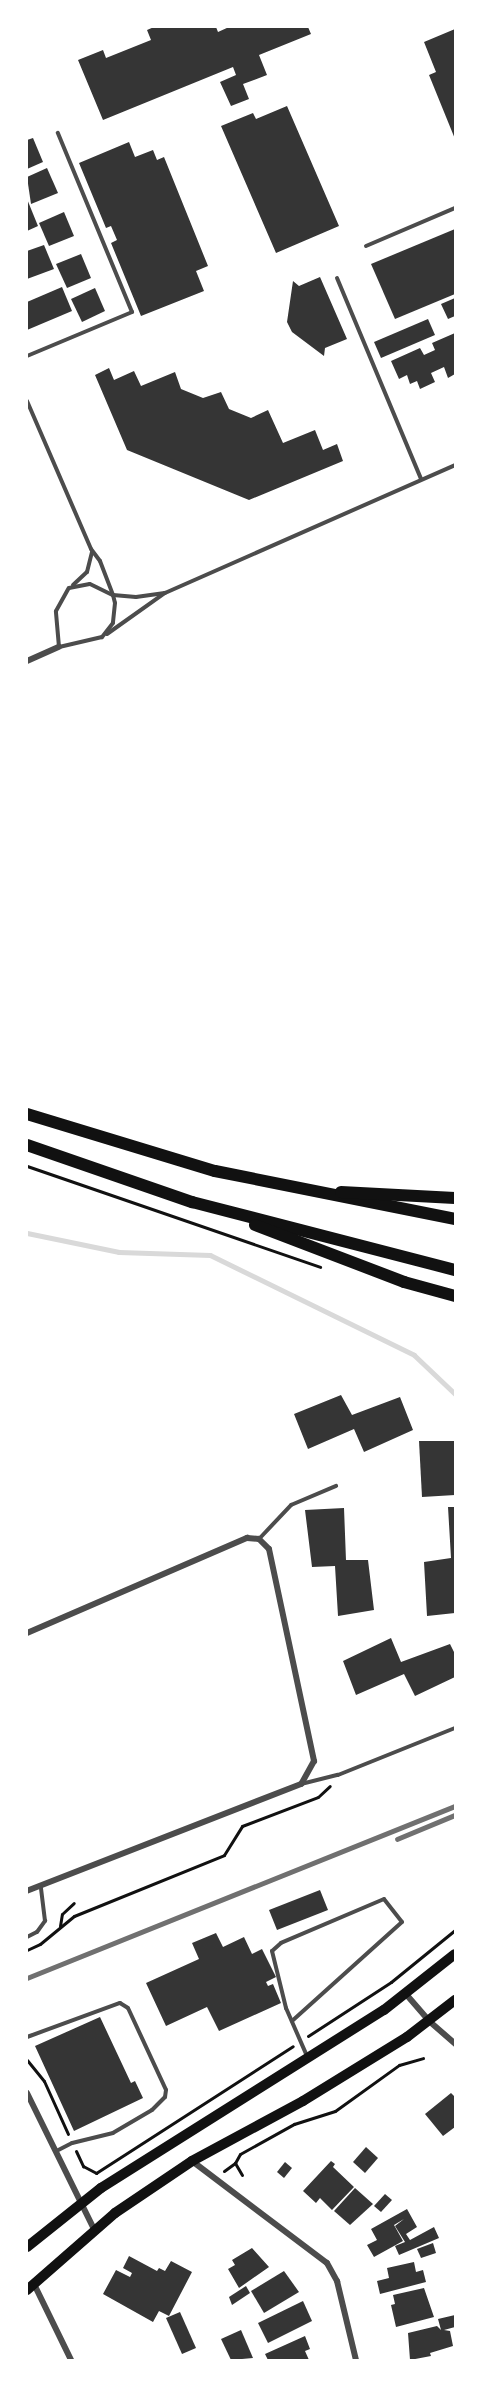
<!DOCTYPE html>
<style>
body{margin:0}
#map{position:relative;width:482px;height:2387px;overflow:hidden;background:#fff;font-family:"PT Sans",sans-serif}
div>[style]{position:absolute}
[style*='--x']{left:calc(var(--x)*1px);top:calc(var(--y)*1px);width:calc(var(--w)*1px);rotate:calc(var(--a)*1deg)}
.stream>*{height:5px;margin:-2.5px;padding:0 2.5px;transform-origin:2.5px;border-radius:2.5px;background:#d9d9d9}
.building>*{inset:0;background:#353535}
.path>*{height:3px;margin:-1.5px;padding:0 1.5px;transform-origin:1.5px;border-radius:1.5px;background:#111}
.service>*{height:4px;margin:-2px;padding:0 2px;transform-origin:2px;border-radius:2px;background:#4c4c4c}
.minor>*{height:6px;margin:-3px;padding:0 3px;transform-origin:3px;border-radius:3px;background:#4c4c4c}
.primary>*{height:10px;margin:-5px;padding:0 5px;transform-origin:5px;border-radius:5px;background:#111}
.motorway>*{height:12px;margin:-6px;padding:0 6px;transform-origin:6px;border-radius:6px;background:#111}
.rail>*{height:4.5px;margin:-2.25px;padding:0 2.25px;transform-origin:2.25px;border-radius:2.25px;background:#707070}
span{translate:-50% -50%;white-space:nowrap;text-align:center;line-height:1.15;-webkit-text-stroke:6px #fff;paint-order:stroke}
.frame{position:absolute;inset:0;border:28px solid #fff;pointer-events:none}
</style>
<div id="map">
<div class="stream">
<div style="--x:27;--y:1233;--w:94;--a:11.7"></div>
<div style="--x:119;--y:1252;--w:91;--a:1.9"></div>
<div style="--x:210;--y:1255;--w:227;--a:26.1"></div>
<div style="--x:414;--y:1355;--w:57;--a:43.6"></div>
</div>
<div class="building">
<div style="clip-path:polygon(154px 27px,216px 27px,218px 32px,229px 27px,308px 27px,311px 34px,259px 55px,267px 75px,243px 84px,249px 99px,231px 106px,220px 82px,236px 75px,233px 67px,103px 120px,78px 60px,103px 50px,106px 58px,151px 40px,147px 30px)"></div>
<div style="clip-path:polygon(455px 29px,455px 139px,429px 75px,436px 72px,424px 42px)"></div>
<div style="clip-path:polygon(287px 106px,339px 226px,276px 253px,221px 126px,253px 113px,256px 119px)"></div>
<div style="clip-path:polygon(33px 138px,43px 162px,27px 169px,27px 140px)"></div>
<div style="clip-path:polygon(129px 142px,135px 157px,153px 150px,157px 160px,164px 157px,208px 266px,196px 271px,204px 291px,141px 316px,111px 243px,117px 240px,111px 226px,106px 228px,79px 163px)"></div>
<div style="clip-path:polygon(47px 168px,58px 193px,31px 204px,27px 177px)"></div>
<div style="clip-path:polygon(27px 199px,38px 226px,27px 231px)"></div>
<div style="clip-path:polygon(64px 212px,74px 236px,49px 246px,39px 223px)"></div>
<div style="clip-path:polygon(455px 229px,455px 294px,395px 319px,371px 264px)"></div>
<div style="clip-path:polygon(44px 245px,54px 269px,27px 279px,27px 251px)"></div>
<div style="clip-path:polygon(81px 254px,91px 278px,67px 288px,56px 264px)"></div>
<div style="clip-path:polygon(320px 277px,347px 339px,325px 348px,324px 356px,292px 332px,287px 322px,293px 281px,299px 286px)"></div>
<div style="clip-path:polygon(62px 287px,72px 311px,27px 330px,27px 302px)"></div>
<div style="clip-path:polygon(95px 288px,105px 311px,82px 322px,71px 299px)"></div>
<div style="clip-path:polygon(455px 298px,455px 316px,448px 319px,441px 304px)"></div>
<div style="clip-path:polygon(428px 319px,435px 335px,381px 358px,374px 342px)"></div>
<div style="clip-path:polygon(455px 333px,455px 374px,448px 378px,444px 367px,431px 373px,435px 382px,420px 389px,417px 381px,410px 384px,407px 375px,399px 379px,391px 361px,420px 348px,424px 355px,435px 350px,432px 343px)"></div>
<div style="clip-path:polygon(109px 368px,114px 380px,134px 371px,141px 386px,175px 372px,181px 389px,203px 398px,221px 392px,229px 409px,251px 418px,268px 410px,283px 443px,315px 430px,323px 450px,337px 444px,343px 461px,249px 500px,127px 450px,95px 375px)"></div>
<div style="clip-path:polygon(341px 1395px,352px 1415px,400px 1397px,413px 1430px,364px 1452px,354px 1429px,308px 1449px,294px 1414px)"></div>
<div style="clip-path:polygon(419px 1441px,455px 1441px,455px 1495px,422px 1497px)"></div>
<div style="clip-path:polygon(448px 1507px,455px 1507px,455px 1613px,427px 1616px,424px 1562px,451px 1558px)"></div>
<div style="clip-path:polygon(344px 1508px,346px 1560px,368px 1560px,374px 1610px,338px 1616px,335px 1566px,312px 1567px,305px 1510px)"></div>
<div style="clip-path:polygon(391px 1638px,401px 1662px,450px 1644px,455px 1654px,455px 1677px,415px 1696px,404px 1674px,356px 1695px,343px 1661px)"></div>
<div style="clip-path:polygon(320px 1890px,328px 1910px,277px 1930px,269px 1910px)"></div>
<div style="clip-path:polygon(216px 1933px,223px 1947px,244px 1937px,252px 1954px,262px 1949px,276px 1977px,266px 1982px,268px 1986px,273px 1984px,281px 2003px,219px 2031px,207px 2007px,166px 2026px,146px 1983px,199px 1959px,192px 1943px)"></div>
<div style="clip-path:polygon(100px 2017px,131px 2083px,135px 2081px,143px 2098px,74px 2131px,35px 2046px)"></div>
<div style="clip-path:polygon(451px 2093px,455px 2097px,455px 2127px,443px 2136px,425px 2114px)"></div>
<div style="clip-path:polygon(366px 2147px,378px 2158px,365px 2173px,353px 2162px)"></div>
<div style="clip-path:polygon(331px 2161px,335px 2164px,333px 2167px,354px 2187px,332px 2210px,320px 2198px,316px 2203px,303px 2191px)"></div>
<div style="clip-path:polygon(285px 2162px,292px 2168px,284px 2178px,277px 2172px)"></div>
<div style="clip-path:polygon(355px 2188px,373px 2204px,350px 2225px,334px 2211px)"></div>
<div style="clip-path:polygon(385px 2194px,392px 2200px,381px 2212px,374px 2206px)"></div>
<div style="clip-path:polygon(407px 2209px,417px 2227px,406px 2234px,410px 2240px,434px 2227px,439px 2238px,399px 2255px,395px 2246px,405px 2242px,395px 2226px,404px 2219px,394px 2225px,403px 2241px,374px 2257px,367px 2245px,377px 2240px,371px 2229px)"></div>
<div style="clip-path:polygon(433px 2243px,436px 2253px,421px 2258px,417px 2249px)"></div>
<div style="clip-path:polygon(252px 2248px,269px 2267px,239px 2288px,228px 2269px,235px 2265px,232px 2260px)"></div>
<div style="clip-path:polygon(129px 2256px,157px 2271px,159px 2268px,165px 2271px,171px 2261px,192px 2272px,169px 2316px,159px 2311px,153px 2322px,103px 2294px,116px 2270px,130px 2277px,132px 2273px,123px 2268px)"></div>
<div style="clip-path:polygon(414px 2262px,416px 2272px,423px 2270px,426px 2282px,380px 2294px,377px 2281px,389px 2278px,387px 2268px)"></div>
<div style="clip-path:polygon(284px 2271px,299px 2292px,264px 2313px,251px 2291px)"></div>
<div style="clip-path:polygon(246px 2286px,250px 2293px,232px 2305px,229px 2297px)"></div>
<div style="clip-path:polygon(424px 2288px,434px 2317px,396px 2327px,391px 2305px,395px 2304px,393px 2295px)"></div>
<div style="clip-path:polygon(303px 2301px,312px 2321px,268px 2343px,258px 2323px)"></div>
<div style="clip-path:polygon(180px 2312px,196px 2348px,182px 2354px,166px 2318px)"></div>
<div style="clip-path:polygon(455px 2315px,455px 2327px,444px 2330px,450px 2331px,453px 2346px,430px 2353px,431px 2356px,410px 2360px,408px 2333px,437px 2326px,441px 2330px,438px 2319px)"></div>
<div style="clip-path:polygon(241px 2330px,253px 2358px,231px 2360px,221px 2339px)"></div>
<div style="clip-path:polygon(305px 2336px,310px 2349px,305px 2351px,309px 2360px,268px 2360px,265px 2354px)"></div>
</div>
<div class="path">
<div style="--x:27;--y:1166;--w:310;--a:19"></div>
<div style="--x:60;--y:1926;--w:12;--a:-81"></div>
<div style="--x:62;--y:1914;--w:16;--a:-43"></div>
<div style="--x:27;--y:1950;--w:14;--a:-25"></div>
<div style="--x:40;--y:1944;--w:44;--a:-39.5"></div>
<div style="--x:74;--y:1916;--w:162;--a:-22.1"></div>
<div style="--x:224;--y:1855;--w:34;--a:-58"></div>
<div style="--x:242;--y:1826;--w:81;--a:-20.9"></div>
<div style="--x:318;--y:1797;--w:16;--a:-43"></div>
<div style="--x:308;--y:2036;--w:99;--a:-33"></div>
<div style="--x:391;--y:1982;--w:82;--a:-39.1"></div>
<div style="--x:27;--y:2060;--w:27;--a:51"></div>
<div style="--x:44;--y:2081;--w:58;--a:65.6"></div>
<div style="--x:76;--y:2151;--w:17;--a:65"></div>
<div style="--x:83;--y:2166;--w:15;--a:28"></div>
<div style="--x:96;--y:2173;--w:234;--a:-32.8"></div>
<div style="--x:224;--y:2171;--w:14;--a:-36"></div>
<div style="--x:242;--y:2175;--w:14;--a:-120"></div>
<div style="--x:235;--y:2163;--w:10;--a:-61"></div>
<div style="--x:240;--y:2154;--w:62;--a:-29.1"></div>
<div style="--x:294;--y:2124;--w:43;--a:-17.6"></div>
<div style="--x:335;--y:2111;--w:79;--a:-35.7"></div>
<div style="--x:399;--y:2065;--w:25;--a:-16"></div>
</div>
<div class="service">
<div style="--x:366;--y:246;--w:97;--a:-23.1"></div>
<div style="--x:337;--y:278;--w:218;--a:67.3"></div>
<div style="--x:27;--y:356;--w:114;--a:-22.7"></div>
<div style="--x:132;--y:312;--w:194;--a:-112.5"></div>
<div style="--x:27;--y:401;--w:161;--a:66.6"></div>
<div style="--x:91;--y:549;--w:15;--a:53"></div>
<div style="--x:100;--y:561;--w:36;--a:69"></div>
<div style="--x:113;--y:595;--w:8;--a:76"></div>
<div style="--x:115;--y:603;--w:20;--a:96"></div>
<div style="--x:113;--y:623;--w:18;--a:128"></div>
<div style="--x:102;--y:637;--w:44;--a:166.9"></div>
<div style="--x:59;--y:647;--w:36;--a:-95"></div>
<div style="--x:56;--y:611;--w:26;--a:-61"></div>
<div style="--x:69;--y:588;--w:21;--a:-11"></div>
<div style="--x:90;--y:584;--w:25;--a:26"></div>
<div style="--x:113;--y:595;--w:23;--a:5"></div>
<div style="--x:136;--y:597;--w:29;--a:-8"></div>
<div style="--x:165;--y:593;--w:317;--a:-23.8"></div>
<div style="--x:73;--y:585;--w:19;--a:-43"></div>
<div style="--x:87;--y:572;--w:21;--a:-76"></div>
<div style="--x:107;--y:634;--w:71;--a:-35.3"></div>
<div style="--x:259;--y:1539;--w:47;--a:-46.7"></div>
<div style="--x:291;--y:1505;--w:49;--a:-22.9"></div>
<div style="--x:301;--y:1784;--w:38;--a:-14"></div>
<div style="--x:338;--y:1775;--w:126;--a:-21.9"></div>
<div style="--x:27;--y:1937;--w:11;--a:-27"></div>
<div style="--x:37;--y:1932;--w:14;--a:-54"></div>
<div style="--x:45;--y:1921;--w:35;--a:-97"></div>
<div style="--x:292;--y:2021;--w:148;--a:-42"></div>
<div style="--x:402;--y:1922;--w:29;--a:-128"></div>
<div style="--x:384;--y:1899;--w:112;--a:156.9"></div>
<div style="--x:281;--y:1943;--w:12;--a:138"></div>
<div style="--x:272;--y:1951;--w:59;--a:76.2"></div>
<div style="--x:286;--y:2008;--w:52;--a:66.4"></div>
<div style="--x:27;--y:2037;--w:99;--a:-20.1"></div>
<div style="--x:120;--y:2003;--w:9;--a:32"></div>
<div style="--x:128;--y:2008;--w:90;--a:65.1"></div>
<div style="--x:166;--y:2090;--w:7;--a:98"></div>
<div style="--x:165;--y:2097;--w:18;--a:135"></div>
<div style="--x:152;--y:2110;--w:45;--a:149.5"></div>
<div style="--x:113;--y:2133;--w:42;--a:166.3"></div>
<div style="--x:72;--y:2143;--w:18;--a:153"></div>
</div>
<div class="minor">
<div style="--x:27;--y:661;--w:35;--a:-24"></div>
<div style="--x:27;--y:1633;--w:240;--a:-23.4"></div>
<div style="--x:247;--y:1538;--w:12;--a:5"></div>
<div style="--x:259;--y:1539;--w:14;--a:45"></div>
<div style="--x:269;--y:1549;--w:217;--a:78"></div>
<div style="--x:314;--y:1761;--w:26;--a:119"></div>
<div style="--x:301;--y:1784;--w:294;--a:158.7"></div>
<div style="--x:405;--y:1993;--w:37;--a:49"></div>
<div style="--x:429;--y:2021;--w:35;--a:41"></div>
<div style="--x:27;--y:2093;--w:152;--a:63.8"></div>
<div style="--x:192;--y:2161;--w:169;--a:37.1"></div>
<div style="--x:327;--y:2263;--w:21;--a:61"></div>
<div style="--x:337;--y:2281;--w:81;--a:76.5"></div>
<div style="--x:34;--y:2284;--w:85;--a:64"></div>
</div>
<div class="primary">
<div style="--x:27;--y:2247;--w:95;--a:-38.6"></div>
<div style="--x:101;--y:2188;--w:334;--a:-32.2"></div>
<div style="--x:384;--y:2010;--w:90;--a:-38.3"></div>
<div style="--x:27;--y:2290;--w:117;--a:-41.2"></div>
<div style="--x:115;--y:2213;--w:93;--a:-34"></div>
<div style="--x:192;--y:2161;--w:126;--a:-28.4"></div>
<div style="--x:303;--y:2101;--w:122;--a:-31.6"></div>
<div style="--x:407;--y:2037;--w:61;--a:-37.6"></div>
</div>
<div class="motorway">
<div style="--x:27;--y:1114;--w:196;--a:16.9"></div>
<div style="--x:215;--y:1171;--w:245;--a:11.3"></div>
<div style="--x:27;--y:1145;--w:175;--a:19.1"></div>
<div style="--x:192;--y:1202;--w:272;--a:14.5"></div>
<div style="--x:341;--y:1192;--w:114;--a:3"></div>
<div style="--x:255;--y:1225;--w:160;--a:20.9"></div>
<div style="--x:404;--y:1282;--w:53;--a:15.4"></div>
</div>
<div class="rail">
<div style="--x:397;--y:1839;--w:63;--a:-22.5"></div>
<div style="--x:27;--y:1978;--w:461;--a:-21.9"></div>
</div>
<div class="frame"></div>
</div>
